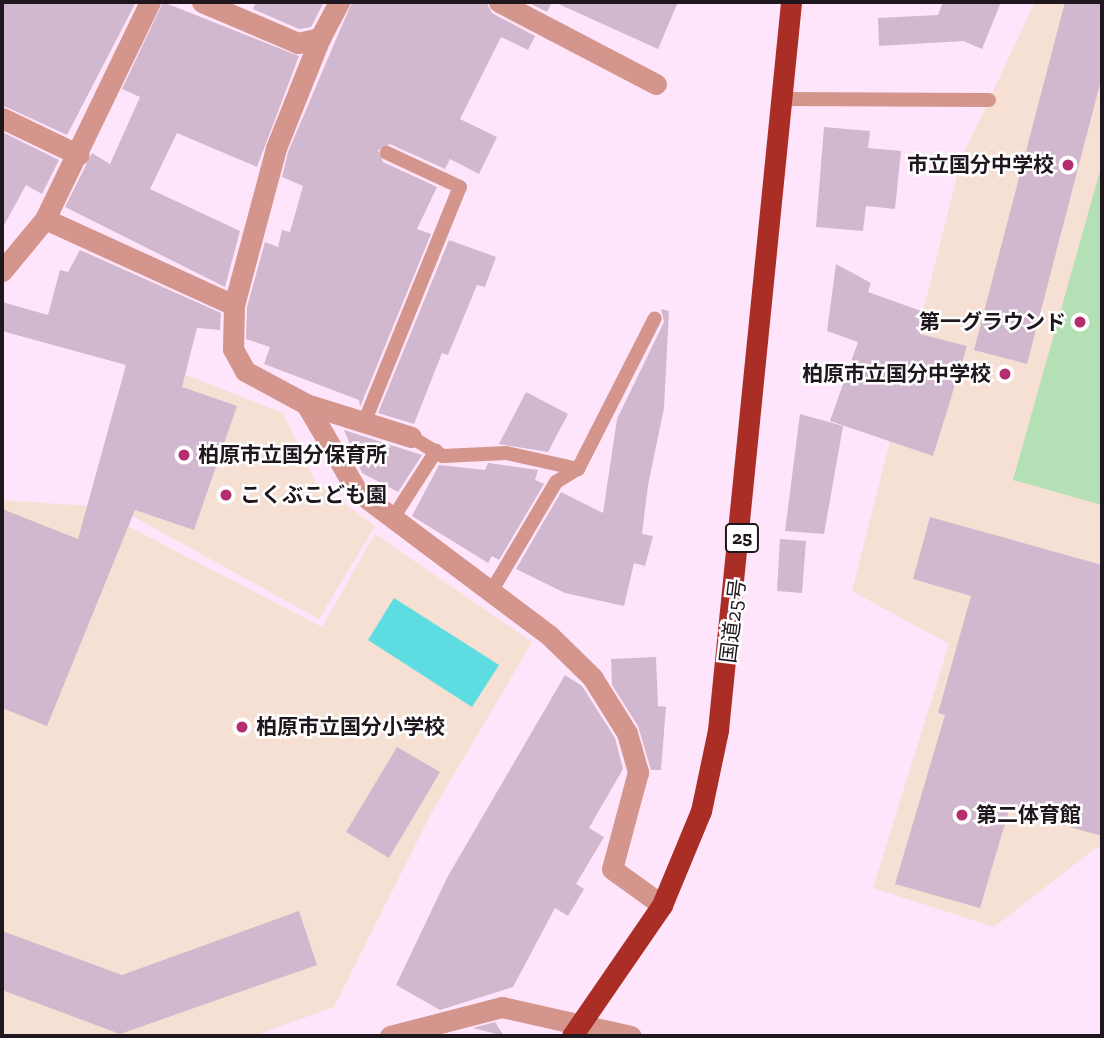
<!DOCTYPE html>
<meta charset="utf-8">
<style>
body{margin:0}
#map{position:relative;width:1104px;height:1038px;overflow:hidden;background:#ffe5fb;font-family:"Zilla Slab","Noto Sans JP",serif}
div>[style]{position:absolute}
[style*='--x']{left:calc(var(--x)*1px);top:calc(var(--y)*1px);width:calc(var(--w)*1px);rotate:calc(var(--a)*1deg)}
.education>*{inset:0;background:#f6dfd3}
.green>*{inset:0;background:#b3e0b5}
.water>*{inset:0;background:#5ddde2}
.building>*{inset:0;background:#d1b8ce}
.service>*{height:14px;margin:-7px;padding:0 7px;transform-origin:7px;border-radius:7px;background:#d4958c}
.minor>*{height:21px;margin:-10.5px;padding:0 10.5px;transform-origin:10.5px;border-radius:10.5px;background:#d4958c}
.trunk>*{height:21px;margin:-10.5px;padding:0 10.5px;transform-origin:10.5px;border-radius:10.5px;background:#aa2e26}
.dots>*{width:19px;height:19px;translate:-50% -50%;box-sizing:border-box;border:4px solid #fff;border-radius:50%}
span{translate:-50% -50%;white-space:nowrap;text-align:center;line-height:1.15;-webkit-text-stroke:5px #fff;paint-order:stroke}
.shield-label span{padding:2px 5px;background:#fff;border:2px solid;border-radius:5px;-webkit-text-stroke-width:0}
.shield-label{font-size:19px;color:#1f161e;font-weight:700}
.poi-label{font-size:21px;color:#1f161e;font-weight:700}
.right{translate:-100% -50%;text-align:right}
.left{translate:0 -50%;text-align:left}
.street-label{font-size:21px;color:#1f161e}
.frame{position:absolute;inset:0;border:4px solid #1f161e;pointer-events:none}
</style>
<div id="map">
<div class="education">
<div style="clip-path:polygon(1035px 2px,1102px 2px,1102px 849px,1097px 847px,994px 927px,873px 888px,949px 644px,852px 591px,962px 157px)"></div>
<div style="clip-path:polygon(158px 364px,283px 413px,316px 483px,375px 526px,319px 619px,116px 507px)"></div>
<div style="clip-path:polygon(2px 500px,89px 506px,322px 627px,375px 534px,532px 642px,432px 812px,334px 1007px,253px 1036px,2px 1036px)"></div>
</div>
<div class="green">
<div style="clip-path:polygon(1102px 164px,1102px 505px,1013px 480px)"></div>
</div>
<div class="water">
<div style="clip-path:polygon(394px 598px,499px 665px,472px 707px,368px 640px)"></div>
</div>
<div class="building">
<div style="clip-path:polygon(2px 2px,136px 2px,67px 135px,2px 105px)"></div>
<div style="clip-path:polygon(163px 2px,299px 56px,257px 167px,177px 133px,150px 189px,240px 231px,225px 287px,65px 207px,92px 153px,110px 164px,140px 97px,122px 89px)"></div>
<div style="clip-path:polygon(256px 2px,324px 2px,311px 27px,299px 29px,253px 9px)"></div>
<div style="clip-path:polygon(352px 2px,486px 2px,492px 13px,535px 36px,528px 50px,501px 37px,460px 119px,497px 137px,479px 174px,450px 159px,445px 169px,390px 144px,378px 150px,383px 162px,437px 187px,417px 229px,431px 234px,360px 407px,359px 400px,264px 364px,270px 347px,246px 339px,247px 307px,265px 242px,278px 247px,282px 230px,290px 232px,303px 186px,282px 177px,288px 152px)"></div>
<div style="clip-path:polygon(527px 2px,552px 2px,547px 12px)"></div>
<div style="clip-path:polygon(554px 2px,678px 2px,658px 49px)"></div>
<div style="clip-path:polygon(943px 2px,1001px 2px,982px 49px,963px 41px,879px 46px,878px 18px,938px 15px)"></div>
<div style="clip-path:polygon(1065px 2px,1102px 2px,1102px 76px,1027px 364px,974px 350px)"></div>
<div style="clip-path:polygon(824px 127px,870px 131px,868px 148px,901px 151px,895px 209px,866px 206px,863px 231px,816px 227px)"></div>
<div style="clip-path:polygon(2px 132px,59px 160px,42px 194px,26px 185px,2px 229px)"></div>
<div style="clip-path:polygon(449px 240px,496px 257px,485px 287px,477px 285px,448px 355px,442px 353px,414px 424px,378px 413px)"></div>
<div style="clip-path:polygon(80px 250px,221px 313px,220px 330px,197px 328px,182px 387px,237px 406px,194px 530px,135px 510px,47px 726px,2px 708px,2px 509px,78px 539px,126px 365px,2px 331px,2px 302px,48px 315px,60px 270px,68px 272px)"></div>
<div style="clip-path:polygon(836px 264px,871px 283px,868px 292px,927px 313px,920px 334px,967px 346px,933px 456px,830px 421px,858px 342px,827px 331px)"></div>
<div style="clip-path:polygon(661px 309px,669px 311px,664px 408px,648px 485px,642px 534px,653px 536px,645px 566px,634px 563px,624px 606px,565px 593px,516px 569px,561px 492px,603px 513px,617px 419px,664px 322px)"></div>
<div style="clip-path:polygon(526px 392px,568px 414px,548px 452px,499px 444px)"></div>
<div style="clip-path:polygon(800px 414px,843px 426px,824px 534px,785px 531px)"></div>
<div style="clip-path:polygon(344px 430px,422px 455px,398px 492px,362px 473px)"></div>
<div style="clip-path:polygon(488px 463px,538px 470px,535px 480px,544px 484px,499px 560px,492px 556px,488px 563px,412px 516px,439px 465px,485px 470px)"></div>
<div style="clip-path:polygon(930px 517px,1102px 565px,1102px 836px,1009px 810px,980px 908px,895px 884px,945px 715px,938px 713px,971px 596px,913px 579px)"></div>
<div style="clip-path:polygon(780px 539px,806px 541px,802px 593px,777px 591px)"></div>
<div style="clip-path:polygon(656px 657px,658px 706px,666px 707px,661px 770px,651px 770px,638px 726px,612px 685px,611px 659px)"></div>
<div style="clip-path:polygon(565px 675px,582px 686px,615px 738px,623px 769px,589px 828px,604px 837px,576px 884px,584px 889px,568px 916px,555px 908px,513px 987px,440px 1010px,396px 985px,448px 876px)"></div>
<div style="clip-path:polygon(397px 747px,440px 772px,389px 858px,346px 832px)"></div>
<div style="clip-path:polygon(299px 911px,317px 965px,120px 1034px,2px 990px,2px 931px,122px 975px)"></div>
<div style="clip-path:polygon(495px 1022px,504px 1036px,473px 1028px)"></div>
</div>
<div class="service">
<div style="--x:782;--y:99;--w:207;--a:0.3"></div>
<div style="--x:366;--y:418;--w:249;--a:-67.9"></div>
<div style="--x:460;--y:187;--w:81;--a:-155"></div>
<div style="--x:411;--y:437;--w:37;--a:31"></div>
<div style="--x:443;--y:456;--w:63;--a:-2.7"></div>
<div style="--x:506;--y:453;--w:74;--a:12.5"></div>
<div style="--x:393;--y:518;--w:80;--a:-57.3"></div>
<div style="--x:491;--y:592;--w:128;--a:-59.4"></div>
<div style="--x:556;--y:482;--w:26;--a:-31"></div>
<div style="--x:578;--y:469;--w:169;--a:-63"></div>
</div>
<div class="minor">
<div style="--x:202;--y:2;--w:104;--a:23.1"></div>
<div style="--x:298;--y:43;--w:23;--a:-13"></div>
<div style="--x:320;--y:38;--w:41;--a:-62.2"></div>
<div style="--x:499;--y:2;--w:177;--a:27.6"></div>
<div style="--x:2;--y:118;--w:85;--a:25.7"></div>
<div style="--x:45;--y:219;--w:208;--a:24.5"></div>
<div style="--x:234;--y:305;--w:44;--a:91.3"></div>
<div style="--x:233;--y:349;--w:25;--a:61"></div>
<div style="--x:245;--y:371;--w:69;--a:28.4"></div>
<div style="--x:306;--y:404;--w:101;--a:59.6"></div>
<div style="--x:357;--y:491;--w:241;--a:36.9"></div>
<div style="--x:550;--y:636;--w:59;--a:44.3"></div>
<div style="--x:592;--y:677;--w:66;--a:58"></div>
<div style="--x:627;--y:733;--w:41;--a:74.2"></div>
<div style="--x:638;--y:772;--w:100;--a:105"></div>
<div style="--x:612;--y:869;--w:62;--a:35.8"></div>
<div style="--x:2;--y:271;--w:67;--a:-50.4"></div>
<div style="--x:45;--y:219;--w:241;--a:-64.2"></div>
<div style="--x:234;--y:305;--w:163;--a:-75"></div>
<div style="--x:276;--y:148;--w:118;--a:-68.2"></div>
<div style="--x:306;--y:404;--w:110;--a:17.4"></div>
<div style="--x:390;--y:1036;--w:116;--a:-14.5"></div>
<div style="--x:502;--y:1007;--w:132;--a:12.7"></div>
</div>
<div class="trunk">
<div style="--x:572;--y:1036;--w:159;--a:-55.5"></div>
<div style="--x:662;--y:905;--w:102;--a:-67.5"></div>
<div style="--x:701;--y:811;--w:83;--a:-78.1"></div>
<div style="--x:718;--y:730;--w:732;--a:-84.27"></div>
</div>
<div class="dots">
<div style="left:1068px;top:165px;background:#b52d6f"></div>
<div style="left:1080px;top:322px;background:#b52d6f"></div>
<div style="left:1005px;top:374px;background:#b52d6f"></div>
<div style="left:184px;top:455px;background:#b52d6f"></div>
<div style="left:226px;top:495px;background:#b52d6f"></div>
<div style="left:242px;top:727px;background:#b52d6f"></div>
<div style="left:962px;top:815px;background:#b52d6f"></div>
</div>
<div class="shield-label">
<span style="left:742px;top:538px">25</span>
</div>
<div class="poi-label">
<span class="right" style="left:1054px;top:165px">市立国分中学校</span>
<span class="right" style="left:1066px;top:322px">第一グラウンド</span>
<span class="right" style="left:991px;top:374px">柏原市立国分中学校</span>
<span class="left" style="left:198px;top:455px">柏原市立国分保育所</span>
<span class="left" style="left:240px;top:495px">こくぶこども園</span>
<span class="left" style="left:256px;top:727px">柏原市立国分小学校</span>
<span class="left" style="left:976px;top:815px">第二体育館</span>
</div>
<div class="street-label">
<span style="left:733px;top:621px;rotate:-83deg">国道25号</span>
</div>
<div class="frame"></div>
</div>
